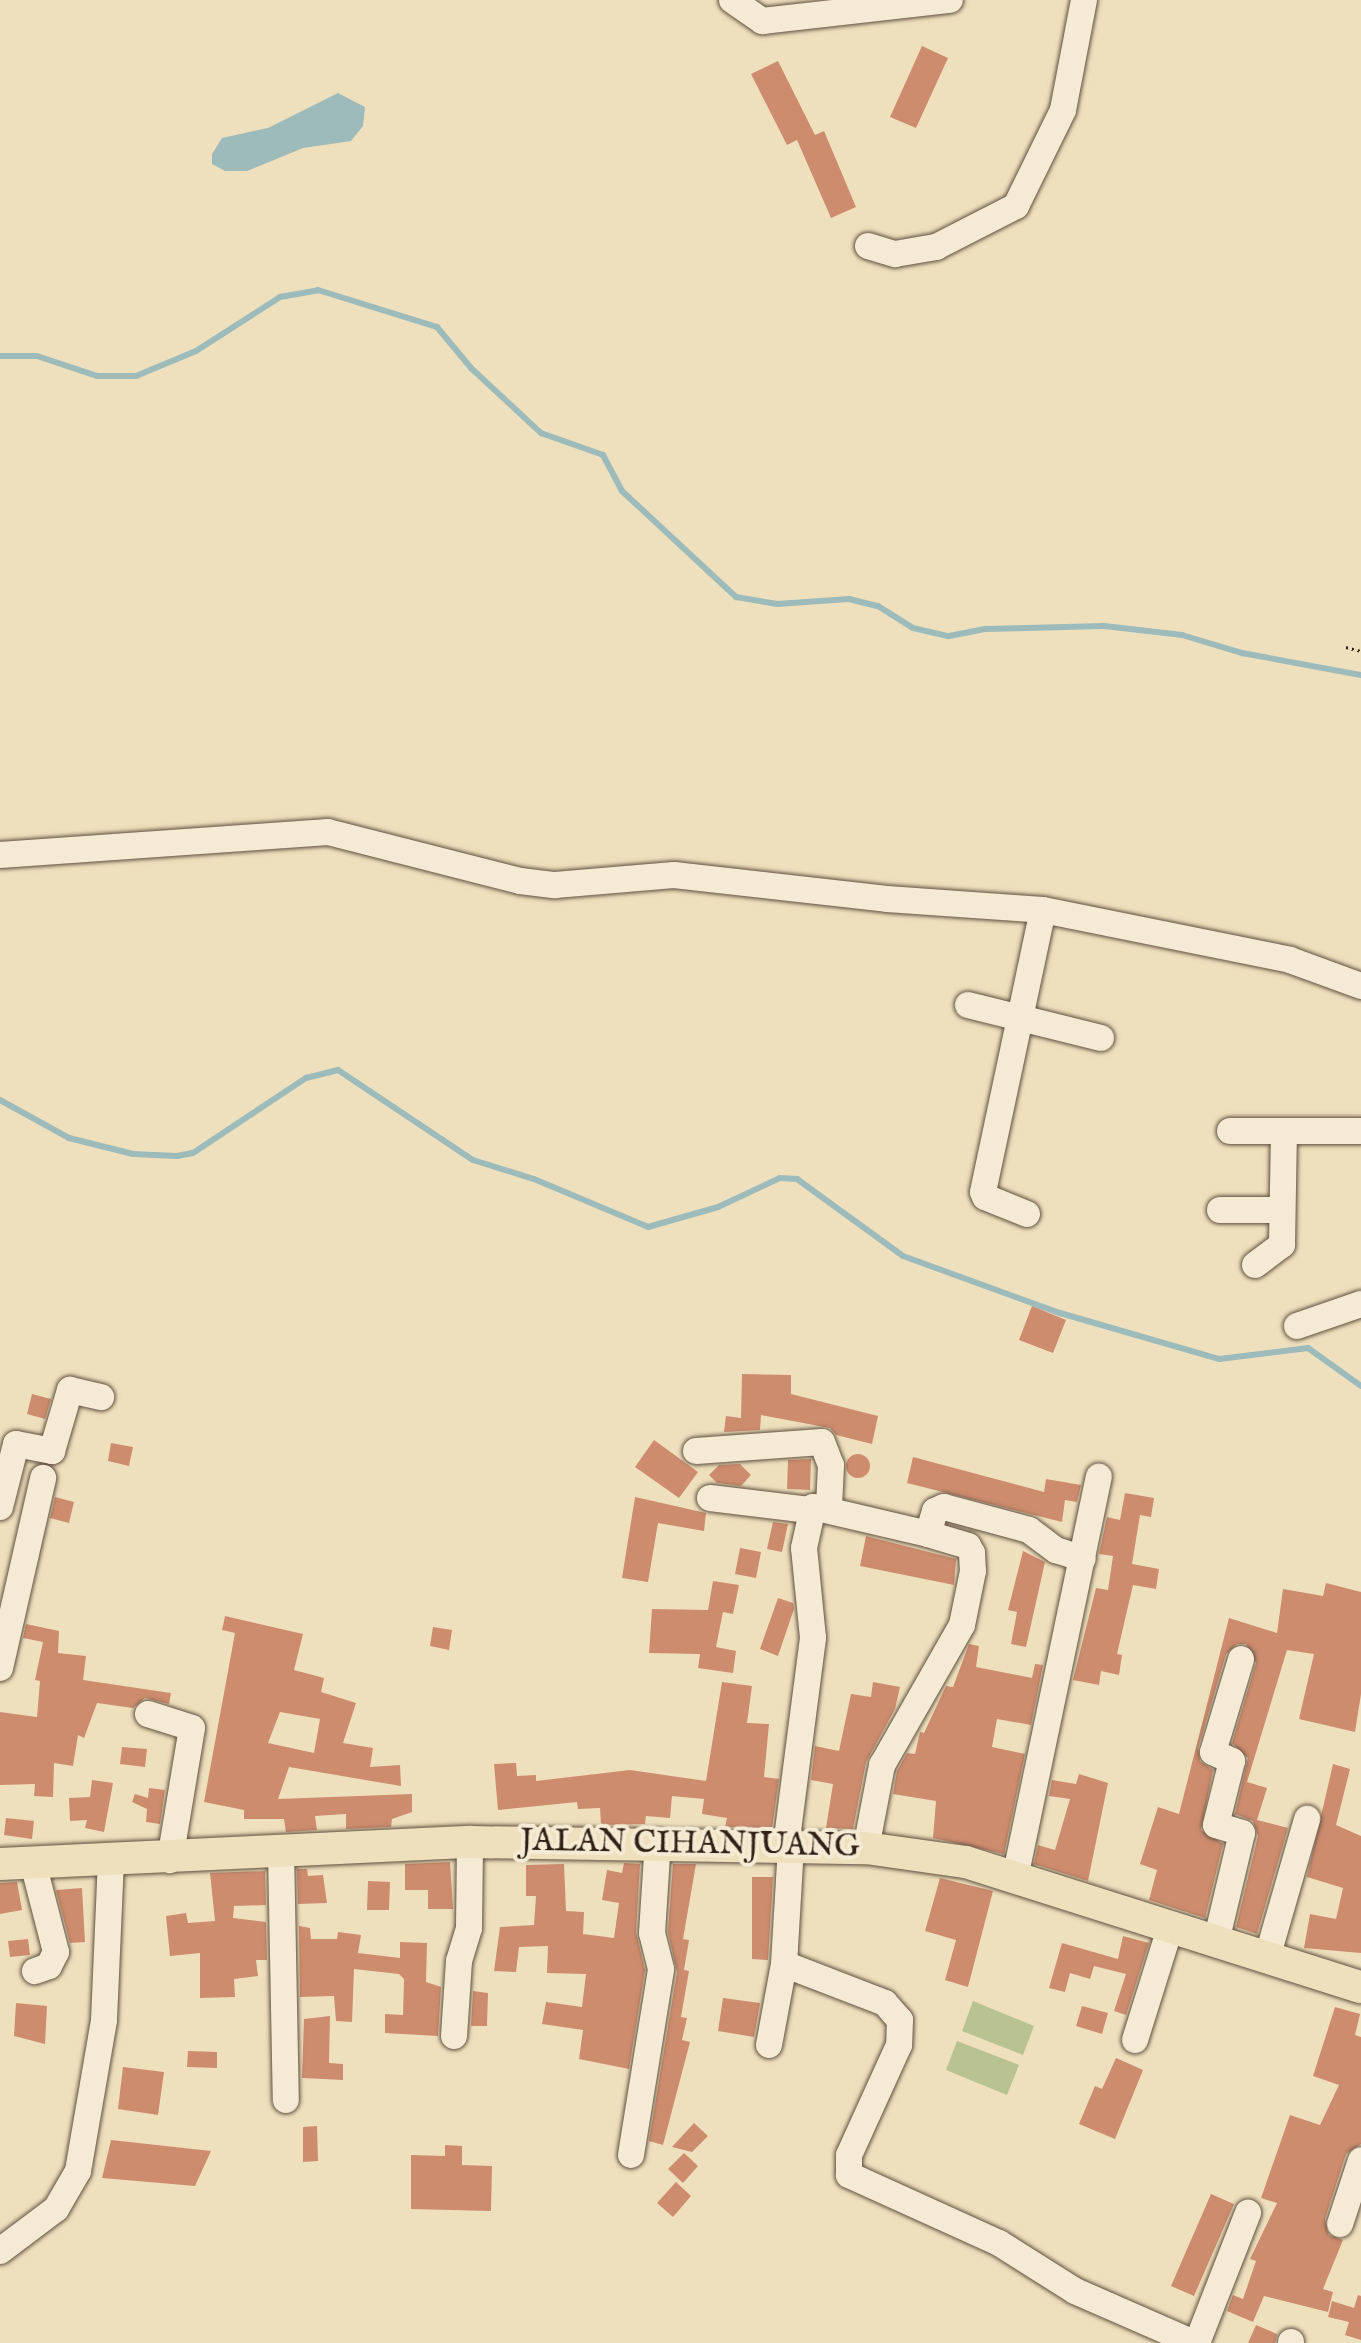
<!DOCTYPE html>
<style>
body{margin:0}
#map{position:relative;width:1361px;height:2343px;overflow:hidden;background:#efe0bd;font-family:"IM FELL English",serif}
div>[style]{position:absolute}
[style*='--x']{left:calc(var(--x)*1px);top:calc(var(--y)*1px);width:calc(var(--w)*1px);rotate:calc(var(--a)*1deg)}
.green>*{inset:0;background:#b9c291}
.water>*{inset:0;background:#9dbbbb}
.stream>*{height:6px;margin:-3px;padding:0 3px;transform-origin:3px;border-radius:3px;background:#9dbbbb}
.building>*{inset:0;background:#ce8c6e}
.round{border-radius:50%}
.path>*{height:3px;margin-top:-1.5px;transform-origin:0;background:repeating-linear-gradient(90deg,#302016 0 2px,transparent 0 6px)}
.roads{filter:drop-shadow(0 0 2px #605040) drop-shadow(0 0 2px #605040)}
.minor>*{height:26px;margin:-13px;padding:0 13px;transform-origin:13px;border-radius:13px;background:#f5ebd4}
.major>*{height:32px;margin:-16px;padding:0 16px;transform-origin:16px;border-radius:16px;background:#efe0bd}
span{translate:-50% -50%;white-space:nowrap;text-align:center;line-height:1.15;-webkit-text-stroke:8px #f5ebd4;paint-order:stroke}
.street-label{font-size:32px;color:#302016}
</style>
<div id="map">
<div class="green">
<div style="clip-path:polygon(973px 2001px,1034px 2026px,1023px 2055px,962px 2031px)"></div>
<div style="clip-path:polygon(957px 2041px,1019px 2065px,1007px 2095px,946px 2070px)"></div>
</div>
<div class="water">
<div style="clip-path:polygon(338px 93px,365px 107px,363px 126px,351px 141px,303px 148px,247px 171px,225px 171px,212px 164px,212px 154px,222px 138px,268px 128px)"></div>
</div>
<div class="stream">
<div style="--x:0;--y:356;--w:37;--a:0"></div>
<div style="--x:37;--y:356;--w:63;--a:18.4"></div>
<div style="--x:97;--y:376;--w:39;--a:0"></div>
<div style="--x:136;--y:376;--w:65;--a:-22.6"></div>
<div style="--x:196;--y:351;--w:100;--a:-32.7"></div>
<div style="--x:280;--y:297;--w:39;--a:-10"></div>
<div style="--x:318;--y:290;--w:125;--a:17.3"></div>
<div style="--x:437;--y:327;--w:53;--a:50.3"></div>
<div style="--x:471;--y:368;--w:96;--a:42.9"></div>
<div style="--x:541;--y:433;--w:66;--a:19.5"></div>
<div style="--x:603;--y:455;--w:41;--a:62.2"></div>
<div style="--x:622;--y:491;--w:156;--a:42.9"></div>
<div style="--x:736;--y:597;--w:42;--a:9.7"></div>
<div style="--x:777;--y:604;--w:72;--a:-4"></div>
<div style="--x:849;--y:599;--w:30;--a:14"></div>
<div style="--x:878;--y:606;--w:41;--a:32.2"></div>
<div style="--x:913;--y:628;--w:37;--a:13"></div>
<div style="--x:949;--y:636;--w:38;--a:-11"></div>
<div style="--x:986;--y:629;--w:118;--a:-1.5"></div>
<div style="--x:1104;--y:626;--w:79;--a:6.6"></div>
<div style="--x:1182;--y:635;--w:63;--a:16.7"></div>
<div style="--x:1242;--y:653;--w:121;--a:10.5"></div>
<div style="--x:0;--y:1100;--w:79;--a:28.8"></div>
<div style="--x:69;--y:1138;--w:66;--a:14"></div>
<div style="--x:133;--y:1154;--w:44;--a:2.6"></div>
<div style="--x:177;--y:1156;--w:16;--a:-11"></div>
<div style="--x:193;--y:1153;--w:136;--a:-33.6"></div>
<div style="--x:306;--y:1078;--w:33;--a:-14"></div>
<div style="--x:338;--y:1070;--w:162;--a:33.7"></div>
<div style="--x:473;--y:1160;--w:64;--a:17.3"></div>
<div style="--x:534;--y:1179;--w:124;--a:22.8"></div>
<div style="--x:648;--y:1227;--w:73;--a:-15.9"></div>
<div style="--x:718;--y:1207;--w:68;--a:-25.1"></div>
<div style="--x:780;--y:1178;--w:17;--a:3"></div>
<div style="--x:797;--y:1179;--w:131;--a:36"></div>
<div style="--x:903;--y:1256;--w:167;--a:20"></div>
<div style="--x:1060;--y:1313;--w:166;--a:16.1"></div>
<div style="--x:1219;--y:1359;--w:90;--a:-7"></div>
<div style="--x:1308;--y:1348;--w:65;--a:35.6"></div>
</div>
<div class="building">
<div style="clip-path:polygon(922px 46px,948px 58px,916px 128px,890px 117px)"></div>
<div style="clip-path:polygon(778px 61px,815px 135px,824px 131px,856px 207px,831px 218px,797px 140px,787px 145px,751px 74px)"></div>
<div style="clip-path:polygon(1032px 1306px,1066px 1320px,1053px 1353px,1019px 1340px)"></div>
<div style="clip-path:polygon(742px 1374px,791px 1375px,791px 1394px,878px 1416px,872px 1444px,836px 1435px,830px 1428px,761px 1415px,760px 1430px,724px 1432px,726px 1416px,741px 1418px)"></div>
<div style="clip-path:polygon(32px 1394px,51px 1399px,45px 1419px,27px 1414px)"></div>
<div style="clip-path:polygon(654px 1440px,698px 1472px,679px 1498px,635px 1467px)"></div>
<div style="clip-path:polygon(111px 1443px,133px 1447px,129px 1466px,108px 1461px)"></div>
<div class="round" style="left:846px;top:1454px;width:24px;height:24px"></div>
<div style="clip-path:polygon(913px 1457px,1044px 1492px,1046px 1479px,1081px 1485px,1077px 1502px,1065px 1500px,1062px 1522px,907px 1483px)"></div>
<div style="clip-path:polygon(811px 1459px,810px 1490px,787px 1489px,788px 1460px)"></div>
<div style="clip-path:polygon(740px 1464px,751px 1475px,741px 1486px,717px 1483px,709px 1475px,719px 1465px)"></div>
<div style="clip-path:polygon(1125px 1493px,1154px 1498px,1151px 1517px,1140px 1515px,1132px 1564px,1159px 1569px,1156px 1589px,1133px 1585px,1117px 1654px,1122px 1655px,1119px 1675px,1101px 1671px,1099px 1685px,1073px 1680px,1096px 1588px,1108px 1590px,1113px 1556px,1099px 1554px,1107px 1517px,1120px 1520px)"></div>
<div style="clip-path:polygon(55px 1497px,74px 1502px,69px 1523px,50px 1518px)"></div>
<div style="clip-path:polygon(635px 1497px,706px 1513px,704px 1531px,658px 1523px,648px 1582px,622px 1578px)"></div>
<div style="clip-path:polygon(773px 1522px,788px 1524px,782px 1552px,767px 1549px)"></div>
<div style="clip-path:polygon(866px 1536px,956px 1559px,954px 1585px,860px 1566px)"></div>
<div style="clip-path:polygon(740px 1548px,761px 1552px,756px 1578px,735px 1574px)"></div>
<div style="clip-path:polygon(1023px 1551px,1045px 1562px,1026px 1647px,1011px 1644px,1017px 1612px,1008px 1610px)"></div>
<div style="clip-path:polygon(713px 1581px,739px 1585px,733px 1614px,723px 1612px,716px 1647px,736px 1651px,733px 1673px,698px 1668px,700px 1654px,649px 1653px,652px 1609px,708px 1610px)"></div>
<div style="clip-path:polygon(1326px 1583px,1361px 1592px,1361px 1694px,1355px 1732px,1299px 1719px,1314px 1654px,1287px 1650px,1247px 1782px,1267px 1788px,1257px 1820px,1288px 1828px,1257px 1934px,1236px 1927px,1258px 1836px,1253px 1821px,1235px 1814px,1248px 1758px,1232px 1743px,1256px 1663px,1246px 1644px,1237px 1644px,1226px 1654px,1198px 1748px,1200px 1761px,1213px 1770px,1201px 1830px,1223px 1844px,1205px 1918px,1149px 1900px,1157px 1870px,1140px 1864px,1158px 1807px,1179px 1814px,1229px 1618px,1277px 1633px,1283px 1589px,1323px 1596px)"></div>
<div style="clip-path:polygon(778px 1598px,793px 1603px,794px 1609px,778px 1656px,760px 1649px)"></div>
<div style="clip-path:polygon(evenodd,225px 1616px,303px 1634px,294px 1670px,324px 1678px,321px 1692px,356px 1703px,343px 1743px,373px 1748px,370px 1767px,400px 1765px,401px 1786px,289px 1767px,278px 1799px,412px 1794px,412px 1812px,392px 1819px,391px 1827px,346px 1829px,346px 1814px,315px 1816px,317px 1830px,286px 1832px,284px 1819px,244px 1819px,244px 1810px,204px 1802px,235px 1633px,222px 1630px,225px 1616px,280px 1712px,320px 1719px,314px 1753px,268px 1743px,280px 1712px)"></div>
<div style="clip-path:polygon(26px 1624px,59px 1631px,58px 1653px,86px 1656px,83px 1680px,171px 1693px,169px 1704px,145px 1698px,133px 1708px,97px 1703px,84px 1738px,78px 1735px,73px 1766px,54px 1763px,53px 1797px,34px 1796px,35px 1784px,0 1785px,0 1712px,37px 1717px,40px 1681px,35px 1680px,43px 1642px,23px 1638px)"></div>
<div style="clip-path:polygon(433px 1627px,452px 1630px,449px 1650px,430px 1646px)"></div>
<div style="clip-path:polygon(969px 1644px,979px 1646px,976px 1667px,1032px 1678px,1035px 1664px,1043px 1665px,1031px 1725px,997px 1719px,992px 1747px,1025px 1754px,1004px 1854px,933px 1838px,936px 1801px,893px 1794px,897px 1771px,907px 1753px,915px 1754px,920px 1732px,924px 1733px,946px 1686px,953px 1687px)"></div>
<div style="clip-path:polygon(722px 1682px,752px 1686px,747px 1723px,769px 1724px,764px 1777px,779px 1779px,772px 1828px,725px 1827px,727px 1818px,702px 1814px,704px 1799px,672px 1796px,670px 1818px,646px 1816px,645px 1824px,601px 1825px,600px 1808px,578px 1809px,577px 1802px,498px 1810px,494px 1764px,516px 1763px,517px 1776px,536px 1775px,536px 1781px,630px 1770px,706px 1781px)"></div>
<div style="clip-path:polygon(873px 1682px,900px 1687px,895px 1709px,866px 1762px,853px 1829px,826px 1828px,833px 1784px,811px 1780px,815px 1746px,839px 1751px,851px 1694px,871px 1697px)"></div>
<div style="clip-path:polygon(122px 1747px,147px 1749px,145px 1767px,120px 1764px)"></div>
<div style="clip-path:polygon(1333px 1764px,1350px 1769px,1336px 1825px,1361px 1836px,1361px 1953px,1304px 1948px,1310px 1914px,1336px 1919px,1343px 1888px,1307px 1877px)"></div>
<div style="clip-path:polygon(1079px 1774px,1108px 1783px,1088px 1881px,1034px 1864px,1038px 1845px,1055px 1850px,1070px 1799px,1049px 1796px,1052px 1780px,1076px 1784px)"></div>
<div style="clip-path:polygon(92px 1780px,113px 1783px,104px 1832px,85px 1828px,87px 1820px,70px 1821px,69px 1798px,90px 1797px)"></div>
<div style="clip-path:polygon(149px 1788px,165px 1790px,160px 1824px,146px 1822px,147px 1809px,132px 1802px,135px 1794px,148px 1798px)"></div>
<div style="clip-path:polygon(6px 1818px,34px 1821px,32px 1839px,4px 1835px)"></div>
<div style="clip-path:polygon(450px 1862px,453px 1909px,428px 1909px,428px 1890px,405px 1890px,405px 1864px)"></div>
<div style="clip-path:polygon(624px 1863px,640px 1864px,636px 1932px,645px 1970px,629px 2069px,579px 2059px,583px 2030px,542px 2024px,546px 2002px,582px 2007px,586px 1974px,547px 1973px,548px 1946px,519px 1947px,516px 1972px,494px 1971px,500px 1927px,534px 1925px,536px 1896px,526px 1896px,526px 1865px,564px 1864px,566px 1911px,584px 1912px,583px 1934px,614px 1938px,619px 1903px,602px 1900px,607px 1870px,622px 1873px)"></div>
<div style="clip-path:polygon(673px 1864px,696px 1864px,683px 1939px,689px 1940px,684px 1970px,689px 1971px,681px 2017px,687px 2018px,682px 2040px,690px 2042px,663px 2145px,649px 2141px,677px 1972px,668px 1932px)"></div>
<div style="clip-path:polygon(297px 1869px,307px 1869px,308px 1876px,323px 1875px,327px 1903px,298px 1904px)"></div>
<div style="clip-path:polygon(265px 1871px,266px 1905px,234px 1906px,233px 1918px,266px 1922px,267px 1960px,256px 1960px,258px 1976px,234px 1979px,235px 1997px,200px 1998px,200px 1953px,170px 1956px,166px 1916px,186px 1913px,188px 1923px,215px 1921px,210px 1873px)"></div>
<div style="clip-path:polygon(752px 1877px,773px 1877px,768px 1960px,752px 1959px)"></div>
<div style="clip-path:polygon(940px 1878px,993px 1891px,968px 1987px,945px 1980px,956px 1940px,925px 1931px)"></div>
<div style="clip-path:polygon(368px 1881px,390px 1882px,389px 1910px,367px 1910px)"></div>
<div style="clip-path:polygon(17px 1882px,22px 1910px,0 1914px,0 1883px)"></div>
<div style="clip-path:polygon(82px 1888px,85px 1942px,70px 1943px,56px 1890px)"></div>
<div style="clip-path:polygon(299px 1926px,310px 1928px,311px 1939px,337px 1939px,338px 1932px,361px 1935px,358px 1953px,400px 1958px,400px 1942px,427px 1943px,426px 1982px,441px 1987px,438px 2036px,385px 2033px,385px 2014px,403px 2015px,404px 1979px,399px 1974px,354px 1969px,352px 2022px,336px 2021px,334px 1996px,300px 1997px)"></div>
<div style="clip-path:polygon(1123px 1936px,1149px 1943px,1126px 2015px,1114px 2011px,1126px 1974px,1094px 1966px,1090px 1979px,1070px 1973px,1065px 1992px,1049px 1988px,1062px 1943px,1118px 1959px)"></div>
<div style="clip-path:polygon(28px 1939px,30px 1955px,10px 1957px,8px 1941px)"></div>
<div style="clip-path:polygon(473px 1991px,488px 1993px,487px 2026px,471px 2026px)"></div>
<div style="clip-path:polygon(723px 1998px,760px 2003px,754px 2037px,718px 2031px)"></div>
<div style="clip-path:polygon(16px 2003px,47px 2006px,45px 2044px,14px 2036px)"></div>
<div style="clip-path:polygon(1082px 2006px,1108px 2013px,1102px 2034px,1076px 2026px)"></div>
<div style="clip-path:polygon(1335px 2007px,1360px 2014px,1355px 2035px,1361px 2037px,1361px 2144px,1346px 2154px,1325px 2219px,1329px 2235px,1343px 2240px,1323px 2289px,1333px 2292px,1328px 2312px,1264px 2296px,1253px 2322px,1227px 2311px,1233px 2295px,1243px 2299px,1256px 2261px,1250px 2259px,1277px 2203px,1261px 2198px,1290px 2115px,1320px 2125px,1339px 2085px,1313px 2076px)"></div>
<div style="clip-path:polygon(330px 2016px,329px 2063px,343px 2064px,343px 2080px,302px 2078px,304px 2019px)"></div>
<div style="clip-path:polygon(188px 2051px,217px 2052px,217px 2068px,187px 2067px)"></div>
<div style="clip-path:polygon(1116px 2058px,1143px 2070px,1115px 2139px,1079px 2124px,1095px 2086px,1102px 2089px)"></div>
<div style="clip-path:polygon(123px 2067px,164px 2072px,158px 2115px,118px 2109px)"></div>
<div style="clip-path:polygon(694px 2123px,708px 2136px,692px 2152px,672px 2147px)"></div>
<div style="clip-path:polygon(317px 2126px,318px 2161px,303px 2162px,303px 2127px)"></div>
<div style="clip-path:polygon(111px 2140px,211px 2151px,195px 2186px,102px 2178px)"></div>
<div style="clip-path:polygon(445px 2145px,462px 2146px,462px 2165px,492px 2166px,491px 2211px,411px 2209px,411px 2155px,445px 2156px)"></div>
<div style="clip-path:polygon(684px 2153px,698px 2166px,683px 2183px,668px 2169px)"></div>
<div style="clip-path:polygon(676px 2182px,691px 2196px,673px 2217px,657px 2203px)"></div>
<div style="clip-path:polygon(1211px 2194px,1234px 2204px,1194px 2296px,1171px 2286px)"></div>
<div style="clip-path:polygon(1358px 2295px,1361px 2296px,1361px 2340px,1345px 2335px,1349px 2322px,1328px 2317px,1332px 2301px,1354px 2308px)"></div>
<div style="clip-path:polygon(1256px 2325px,1277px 2334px,1275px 2343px,1248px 2343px)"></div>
</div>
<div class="path">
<div style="--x:1346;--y:647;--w:16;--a:15"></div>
</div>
<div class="roads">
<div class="minor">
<div style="--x:732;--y:0;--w:37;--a:35"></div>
<div style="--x:762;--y:21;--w:189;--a:-6.4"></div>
<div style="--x:868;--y:246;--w:28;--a:17"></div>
<div style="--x:895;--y:254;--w:42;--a:-9.7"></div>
<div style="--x:936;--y:247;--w:90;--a:-27.1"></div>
<div style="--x:1016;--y:206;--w:107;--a:-63.9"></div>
<div style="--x:1063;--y:110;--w:112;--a:-79.2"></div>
<div style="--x:0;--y:855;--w:329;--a:-4"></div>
<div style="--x:328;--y:832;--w:198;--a:14.3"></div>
<div style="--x:520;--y:881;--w:35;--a:7"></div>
<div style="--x:555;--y:885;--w:119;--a:-4.8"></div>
<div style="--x:674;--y:875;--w:214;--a:6.4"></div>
<div style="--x:887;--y:899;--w:156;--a:4"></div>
<div style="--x:1043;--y:910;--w:252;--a:11.4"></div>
<div style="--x:1290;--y:960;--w:76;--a:20.1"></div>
<div style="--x:968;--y:1005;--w:137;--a:13.9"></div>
<div style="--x:1230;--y:1131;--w:131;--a:0"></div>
<div style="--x:1220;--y:1210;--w:62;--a:0"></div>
<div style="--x:1027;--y:1214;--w:45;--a:-158"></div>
<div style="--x:985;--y:1197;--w:5;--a:-112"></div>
<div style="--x:983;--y:1192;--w:288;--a:-78"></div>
<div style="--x:1255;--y:1265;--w:34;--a:-37"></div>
<div style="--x:1282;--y:1245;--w:114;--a:-89"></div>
<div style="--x:1297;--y:1326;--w:68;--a:-19"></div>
<div style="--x:696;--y:1451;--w:126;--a:-4.1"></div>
<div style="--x:822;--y:1442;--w:25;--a:69"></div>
<div style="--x:831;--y:1465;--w:43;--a:92.7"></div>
<div style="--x:710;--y:1498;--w:100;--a:6.9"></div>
<div style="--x:0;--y:1507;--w:65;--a:-75.7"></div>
<div style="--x:16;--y:1444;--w:37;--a:11"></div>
<div style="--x:52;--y:1451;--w:64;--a:-73.6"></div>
<div style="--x:70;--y:1390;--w:32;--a:13"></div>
<div style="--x:928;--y:1534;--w:24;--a:-73"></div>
<div style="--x:935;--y:1511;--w:10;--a:-24"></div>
<div style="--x:944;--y:1507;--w:88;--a:15.1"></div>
<div style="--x:1029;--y:1530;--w:34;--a:37"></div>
<div style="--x:1056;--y:1550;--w:28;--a:18"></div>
<div style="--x:0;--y:1668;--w:195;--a:-77.2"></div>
<div style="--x:148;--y:1714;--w:46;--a:17.7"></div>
<div style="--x:192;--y:1728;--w:134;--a:99.5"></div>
<div style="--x:786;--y:1846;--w:210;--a:-82.6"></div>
<div style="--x:813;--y:1638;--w:90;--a:-95.7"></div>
<div style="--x:804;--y:1548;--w:42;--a:-77.6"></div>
<div style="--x:813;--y:1507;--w:118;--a:13.2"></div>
<div style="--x:928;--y:1534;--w:42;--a:16.7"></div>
<div style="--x:968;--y:1546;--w:8;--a:60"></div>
<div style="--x:972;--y:1553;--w:18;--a:87"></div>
<div style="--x:973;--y:1571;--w:55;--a:101.5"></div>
<div style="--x:962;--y:1625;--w:161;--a:119.7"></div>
<div style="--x:882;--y:1765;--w:85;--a:100.9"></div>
<div style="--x:281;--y:1850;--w:250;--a:88.9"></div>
<div style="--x:33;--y:1863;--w:92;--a:75.5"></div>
<div style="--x:56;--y:1952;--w:16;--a:117"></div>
<div style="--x:49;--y:1966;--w:15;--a:160"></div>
<div style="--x:1015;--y:1878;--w:410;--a:-78.2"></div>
<div style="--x:1216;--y:1942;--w:112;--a:-76.6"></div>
<div style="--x:1242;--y:1833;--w:27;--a:-163"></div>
<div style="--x:1216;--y:1825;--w:66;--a:-76"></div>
<div style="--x:1232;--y:1761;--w:21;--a:-155"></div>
<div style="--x:1213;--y:1752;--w:97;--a:-73.2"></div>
<div style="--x:1267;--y:1958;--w:145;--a:-73.9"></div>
<div style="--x:784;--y:1964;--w:108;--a:21.1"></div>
<div style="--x:885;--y:2003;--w:23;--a:49"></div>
<div style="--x:900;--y:2020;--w:25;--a:92"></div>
<div style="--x:899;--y:2045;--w:121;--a:114.4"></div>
<div style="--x:849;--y:2155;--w:20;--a:90"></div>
<div style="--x:849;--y:2175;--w:165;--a:24.4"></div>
<div style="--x:999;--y:2243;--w:90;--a:32.3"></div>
<div style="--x:1075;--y:2291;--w:130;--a:23.6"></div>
<div style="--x:454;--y:2036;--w:75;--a:-86.2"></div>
<div style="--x:459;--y:1961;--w:34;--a:-73"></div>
<div style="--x:469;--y:1928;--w:86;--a:-89.3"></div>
<div style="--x:1135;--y:2040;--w:117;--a:-72.6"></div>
<div style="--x:769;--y:2045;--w:82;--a:-79.5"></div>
<div style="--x:784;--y:1964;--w:118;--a:-86.6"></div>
<div style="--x:631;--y:2155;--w:188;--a:-80.8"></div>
<div style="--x:661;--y:1969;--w:37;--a:-104"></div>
<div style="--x:652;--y:1933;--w:92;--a:-86.3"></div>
<div style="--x:1340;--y:2224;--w:67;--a:-71.8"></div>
<div style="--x:0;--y:2251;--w:70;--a:-36.9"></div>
<div style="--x:56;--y:2209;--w:44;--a:-59.9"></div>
<div style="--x:78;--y:2171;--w:153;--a:-80.2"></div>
<div style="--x:104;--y:2020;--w:158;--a:-87.5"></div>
<div style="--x:1197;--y:2343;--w:140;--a:-68.6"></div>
<div style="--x:1291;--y:2343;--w:1;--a:-90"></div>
</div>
<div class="major">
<div style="--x:0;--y:1864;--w:471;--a:-2.7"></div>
<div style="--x:470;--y:1842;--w:396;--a:0.9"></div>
<div style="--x:866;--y:1848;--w:101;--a:8"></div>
<div style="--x:966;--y:1862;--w:414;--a:17.6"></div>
</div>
</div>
<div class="street-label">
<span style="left:690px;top:1845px;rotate:1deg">JALAN CIHANJUANG</span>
</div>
</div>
